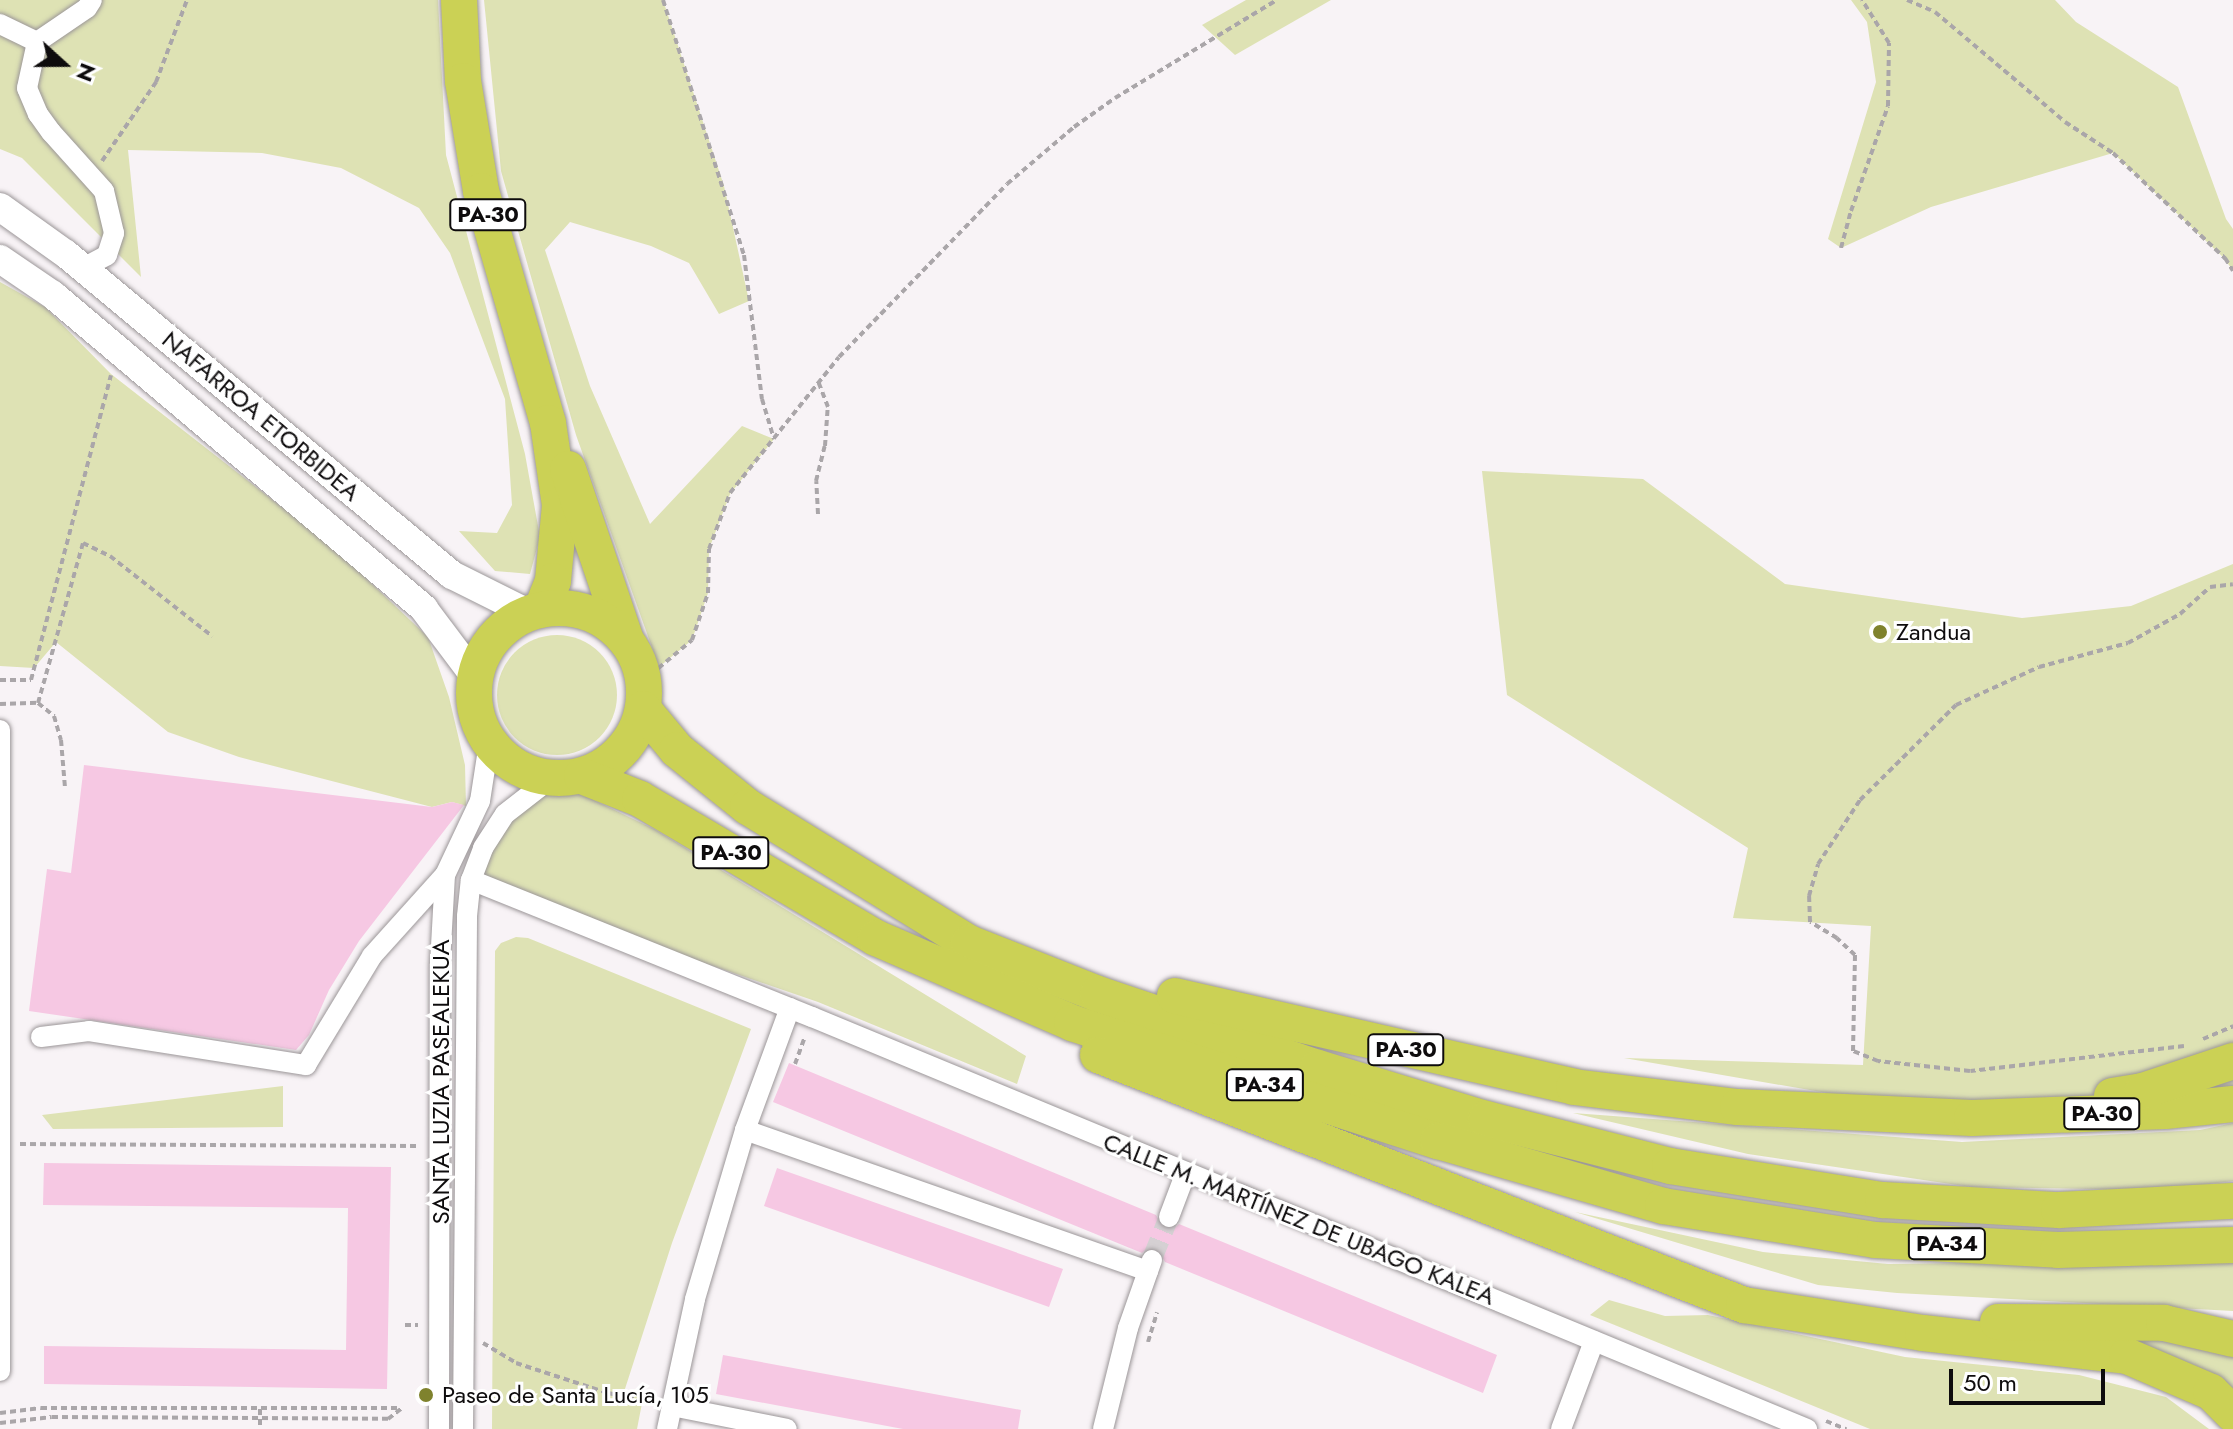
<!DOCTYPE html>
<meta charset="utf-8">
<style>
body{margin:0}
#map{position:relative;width:2233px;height:1429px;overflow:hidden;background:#f8f3f6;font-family:Jost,sans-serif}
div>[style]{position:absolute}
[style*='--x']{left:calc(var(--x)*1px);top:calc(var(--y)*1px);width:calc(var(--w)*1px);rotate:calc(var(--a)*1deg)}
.green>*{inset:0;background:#dee2b4}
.round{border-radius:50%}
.building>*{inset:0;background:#f6c8e3}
.street-tunnel>*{height:20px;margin-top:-10px;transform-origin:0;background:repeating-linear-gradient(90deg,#d5d0d3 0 20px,transparent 0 30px)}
.path>*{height:4px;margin-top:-2px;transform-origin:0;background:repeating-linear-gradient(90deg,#aaa6a9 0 6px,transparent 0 10px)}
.roads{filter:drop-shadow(0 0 2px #9b9698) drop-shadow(0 0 2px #9b9698)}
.street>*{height:20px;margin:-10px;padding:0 10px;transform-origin:10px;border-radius:10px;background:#fff}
.secondary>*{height:28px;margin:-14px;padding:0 14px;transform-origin:14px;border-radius:14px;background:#fff}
.highway>*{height:36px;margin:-18px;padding:0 18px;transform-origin:18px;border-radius:18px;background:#cbd155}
.highway>.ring{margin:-18px;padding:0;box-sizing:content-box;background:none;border:36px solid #cbd155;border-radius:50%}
.dots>*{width:22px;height:22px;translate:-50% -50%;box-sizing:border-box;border:4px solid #fff;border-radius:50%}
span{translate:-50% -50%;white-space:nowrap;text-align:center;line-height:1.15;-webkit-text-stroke:6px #fff;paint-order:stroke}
.shield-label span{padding:2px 6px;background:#fff;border:2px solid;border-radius:6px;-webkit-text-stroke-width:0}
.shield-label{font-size:22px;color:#0e0c0d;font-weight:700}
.street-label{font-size:24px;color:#0e0c0d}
.poi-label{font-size:24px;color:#0e0c0d}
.left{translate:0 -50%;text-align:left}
.north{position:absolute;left:24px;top:24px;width:80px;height:80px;-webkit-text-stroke:6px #fff;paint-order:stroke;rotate:111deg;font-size:22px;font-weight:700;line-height:32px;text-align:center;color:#0e0c0d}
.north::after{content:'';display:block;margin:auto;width:28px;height:36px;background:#0e0c0d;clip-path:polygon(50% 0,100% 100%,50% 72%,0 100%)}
.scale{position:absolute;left:1949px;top:1369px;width:156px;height:36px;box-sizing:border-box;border:4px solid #0e0c0d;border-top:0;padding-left:10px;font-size:24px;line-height:28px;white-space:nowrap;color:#0e0c0d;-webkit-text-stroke:6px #fff;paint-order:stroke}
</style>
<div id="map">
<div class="green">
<div style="clip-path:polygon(0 0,438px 0,446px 155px,525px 454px,540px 537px,530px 574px,495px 571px,459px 531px,497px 533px,512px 505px,505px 399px,450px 253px,419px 208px,341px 168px,262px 153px,128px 150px,141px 277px,22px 158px,0 149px)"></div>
<div style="clip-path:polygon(484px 0,663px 0,724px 186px,749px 301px,719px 314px,689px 263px,651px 246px,570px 222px,545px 250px,590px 386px,650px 524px,742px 426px,774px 439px,730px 494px,709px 549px,708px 593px,692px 640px,659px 667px,576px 435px,501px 171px)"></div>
<div style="clip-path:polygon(1246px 0,1331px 0,1235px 55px,1202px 25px)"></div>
<div style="clip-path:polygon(1851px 0,2055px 0,2076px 22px,2178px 87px,2226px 219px,2233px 229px,2233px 271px,2224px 258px,2113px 153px,1931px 207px,1841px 248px,1828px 239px,1876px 82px,1867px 22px)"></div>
<div style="clip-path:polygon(0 282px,45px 307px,111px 374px,333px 547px,428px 637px,449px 697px,465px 765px,466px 806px,452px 802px,432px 807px,239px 757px,168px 732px,56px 642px,34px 668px,0 666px)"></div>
<div style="clip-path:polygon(1482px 471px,1643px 479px,1785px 584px,2022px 618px,2131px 606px,2233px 564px,2233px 1103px,1972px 1118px,1624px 1058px,1863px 1065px,1871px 926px,1733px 918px,1748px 848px,1507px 695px)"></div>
<div class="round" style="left:497px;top:635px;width:120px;height:120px"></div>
<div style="clip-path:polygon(550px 779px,654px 829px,1026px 1056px,1017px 1084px,818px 1002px,529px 903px,471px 880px,483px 848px)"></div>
<div style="clip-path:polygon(516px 937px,528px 938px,751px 1029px,672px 1243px,624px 1392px,643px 1398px,637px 1429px,492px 1429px,495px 951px,501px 943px)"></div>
<div style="clip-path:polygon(283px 1086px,283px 1127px,53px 1129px,42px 1115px)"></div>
<div style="clip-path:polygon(1573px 1113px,1962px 1142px,2200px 1130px,2233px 1123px,2233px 1181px,2160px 1190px,1971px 1187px,1748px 1154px)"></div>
<div style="clip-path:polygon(1575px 1212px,1763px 1252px,1888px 1264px,2233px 1260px,2233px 1311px,1897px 1293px,1818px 1285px)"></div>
<div style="clip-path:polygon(1609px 1300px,1665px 1316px,1708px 1315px,1905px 1357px,2079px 1375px,2166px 1397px,2209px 1429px,1870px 1429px,1590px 1315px)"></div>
<div style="clip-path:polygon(2093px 1336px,2185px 1336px,2233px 1350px,2233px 1392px)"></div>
</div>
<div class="building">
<div style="clip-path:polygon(84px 765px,432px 807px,452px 802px,464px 805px,359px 941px,329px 990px,309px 1035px,296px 1050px,29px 1011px,47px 869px,71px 873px)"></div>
<div style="clip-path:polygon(789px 1063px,1156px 1215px,1164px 1229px,1172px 1230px,1179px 1224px,1497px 1355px,1483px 1393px,1165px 1262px,1157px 1248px,1149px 1247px,1142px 1253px,773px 1102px)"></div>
<div style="clip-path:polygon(44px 1163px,391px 1167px,387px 1389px,44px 1384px,44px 1346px,346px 1350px,348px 1208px,43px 1205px)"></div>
<div style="clip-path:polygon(777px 1168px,1063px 1269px,1049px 1307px,764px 1206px)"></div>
<div style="clip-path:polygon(723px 1355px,1021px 1410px,1018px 1429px,903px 1429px,716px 1394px)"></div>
</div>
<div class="street-tunnel">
<div style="--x:1152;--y:1259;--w:45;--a:-68"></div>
</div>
<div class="path">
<div style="--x:663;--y:0;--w:268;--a:72.4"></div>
<div style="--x:744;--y:255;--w:145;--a:82.9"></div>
<div style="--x:762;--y:399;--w:42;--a:73.3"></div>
<div style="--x:1907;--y:0;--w:30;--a:23"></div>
<div style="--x:1935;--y:12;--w:170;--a:40.2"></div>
<div style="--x:2065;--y:122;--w:57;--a:32.9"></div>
<div style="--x:2113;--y:153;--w:154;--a:43.2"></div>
<div style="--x:2225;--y:258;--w:15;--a:58"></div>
<div style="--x:102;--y:161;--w:96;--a:-55.6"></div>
<div style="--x:156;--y:82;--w:88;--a:-69.3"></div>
<div style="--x:1841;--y:248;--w:38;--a:-75"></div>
<div style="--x:1851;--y:211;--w:111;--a:-70.6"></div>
<div style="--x:1888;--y:106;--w:63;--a:-89.1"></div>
<div style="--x:1889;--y:43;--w:51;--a:-122.1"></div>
<div style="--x:818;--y:514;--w:33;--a:-93"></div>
<div style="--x:816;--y:481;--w:36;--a:-76"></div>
<div style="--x:825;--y:446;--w:39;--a:-86"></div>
<div style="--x:828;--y:407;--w:26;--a:-111"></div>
<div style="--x:0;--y:680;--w:31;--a:0"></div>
<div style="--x:31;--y:680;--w:315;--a:-75.3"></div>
<div style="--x:643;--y:681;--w:64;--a:-39.9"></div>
<div style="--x:692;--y:640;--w:50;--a:-71.2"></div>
<div style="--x:708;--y:593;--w:44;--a:-88.7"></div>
<div style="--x:709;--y:549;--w:60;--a:-69.4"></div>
<div style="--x:730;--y:493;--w:174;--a:-51.3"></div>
<div style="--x:839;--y:357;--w:241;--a:-45.8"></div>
<div style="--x:1007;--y:184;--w:88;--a:-40.4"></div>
<div style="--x:1074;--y:127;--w:50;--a:-35.3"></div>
<div style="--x:1115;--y:98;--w:189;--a:-31.2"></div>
<div style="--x:38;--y:703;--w:21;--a:39"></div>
<div style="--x:54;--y:716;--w:25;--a:74"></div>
<div style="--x:61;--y:740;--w:48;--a:85.2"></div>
<div style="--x:0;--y:704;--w:38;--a:-2"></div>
<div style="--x:38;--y:703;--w:166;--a:-74.3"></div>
<div style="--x:83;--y:543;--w:30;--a:26"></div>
<div style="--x:110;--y:556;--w:130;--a:38.1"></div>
<div style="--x:2203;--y:1039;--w:33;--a:-23"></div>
<div style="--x:2184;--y:1046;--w:215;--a:173.3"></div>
<div style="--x:1970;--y:1071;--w:93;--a:-173.8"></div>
<div style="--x:1878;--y:1061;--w:27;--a:-158"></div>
<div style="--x:1853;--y:1051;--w:96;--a:-88.8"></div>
<div style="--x:1855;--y:955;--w:25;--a:-137"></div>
<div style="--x:1837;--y:938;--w:31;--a:-149"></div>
<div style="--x:1810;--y:922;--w:26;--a:-92"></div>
<div style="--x:1809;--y:896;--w:33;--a:-74"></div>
<div style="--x:1818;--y:864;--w:77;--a:-56.7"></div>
<div style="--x:1860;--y:800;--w:135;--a:-44.7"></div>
<div style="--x:1956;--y:705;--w:91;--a:-24.6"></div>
<div style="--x:2039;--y:667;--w:92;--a:-15.1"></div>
<div style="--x:2128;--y:643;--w:60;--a:-29.1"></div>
<div style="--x:2180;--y:614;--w:40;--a:-42"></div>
<div style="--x:2210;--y:587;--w:23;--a:-7"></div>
<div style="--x:795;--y:1064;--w:29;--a:-70"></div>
<div style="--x:20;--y:1144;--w:399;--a:0.3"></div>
<div style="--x:405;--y:1325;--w:13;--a:0"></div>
<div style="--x:1148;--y:1342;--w:31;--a:-73"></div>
<div style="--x:483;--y:1343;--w:39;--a:31"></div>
<div style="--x:516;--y:1363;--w:97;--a:18.1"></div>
<div style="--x:608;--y:1393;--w:48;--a:12"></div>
<div style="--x:260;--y:1409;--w:20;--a:90"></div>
<div style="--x:0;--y:1413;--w:41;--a:-7"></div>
<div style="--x:41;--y:1408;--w:359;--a:0"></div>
<div style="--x:1826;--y:1421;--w:22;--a:22"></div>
<div style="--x:0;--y:1423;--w:52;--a:-6.6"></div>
<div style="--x:52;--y:1417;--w:336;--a:0.3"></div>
<div style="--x:388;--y:1419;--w:18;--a:-38"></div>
</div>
<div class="roads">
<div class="street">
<div style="--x:0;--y:24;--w:41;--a:25.9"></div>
<div style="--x:83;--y:268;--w:27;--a:-28"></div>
<div style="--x:107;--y:255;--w:23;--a:-72"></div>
<div style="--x:114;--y:233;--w:43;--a:-103.4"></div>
<div style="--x:104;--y:191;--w:79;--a:-131.9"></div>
<div style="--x:51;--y:132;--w:22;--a:-126"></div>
<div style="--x:38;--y:114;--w:28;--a:-113"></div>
<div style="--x:27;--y:88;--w:47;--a:-77.7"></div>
<div style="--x:37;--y:42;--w:60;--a:-34.2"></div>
<div style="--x:87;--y:8;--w:9;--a:-58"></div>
<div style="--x:0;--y:730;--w:641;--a:90"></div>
<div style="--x:471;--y:880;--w:367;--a:21.9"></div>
<div style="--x:812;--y:1017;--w:1077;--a:22.49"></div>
<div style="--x:41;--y:1037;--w:48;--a:-7.1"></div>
<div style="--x:89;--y:1031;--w:220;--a:8.9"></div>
<div style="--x:306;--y:1065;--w:127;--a:-58.8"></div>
<div style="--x:372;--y:956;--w:109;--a:-48"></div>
<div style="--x:745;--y:1130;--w:427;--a:19.3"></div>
<div style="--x:1169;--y:1217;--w:48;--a:-69.3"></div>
<div style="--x:672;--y:1406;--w:117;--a:11.3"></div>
<div style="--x:439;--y:1429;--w:465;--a:-89.9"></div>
<div style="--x:440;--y:964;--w:89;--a:-86.8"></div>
<div style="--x:445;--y:875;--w:82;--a:-64.7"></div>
<div style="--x:480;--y:801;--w:59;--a:-81.2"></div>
<div style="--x:463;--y:1429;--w:513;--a:-89.55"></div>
<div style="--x:467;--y:916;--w:36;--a:-84"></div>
<div style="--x:471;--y:880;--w:34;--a:-69"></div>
<div style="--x:483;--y:848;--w:40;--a:-57.1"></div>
<div style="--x:505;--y:814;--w:57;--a:-37.9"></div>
<div style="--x:667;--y:1429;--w:133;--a:-77.8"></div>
<div style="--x:695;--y:1299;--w:176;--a:-73.5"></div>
<div style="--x:745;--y:1130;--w:130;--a:-69.8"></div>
<div style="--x:1103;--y:1429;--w:104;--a:-76.1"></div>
<div style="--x:1128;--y:1328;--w:72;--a:-70.6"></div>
<div style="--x:1561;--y:1429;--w:94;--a:-69.4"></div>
</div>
<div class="secondary">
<div style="--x:0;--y:207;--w:81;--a:35.5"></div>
<div style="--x:66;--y:254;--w:502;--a:39.75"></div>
<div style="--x:452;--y:575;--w:85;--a:26.6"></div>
<div style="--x:0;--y:259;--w:64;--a:34.2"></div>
<div style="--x:53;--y:295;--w:486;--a:40.2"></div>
<div style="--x:424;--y:609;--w:85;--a:53.1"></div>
</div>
<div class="highway">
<div style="--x:459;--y:0;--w:81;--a:87.2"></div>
<div style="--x:463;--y:81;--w:111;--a:80.7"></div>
<div style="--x:481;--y:191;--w:241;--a:73.9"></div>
<div style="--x:548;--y:423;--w:83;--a:81.7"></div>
<div style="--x:560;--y:505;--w:76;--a:95.3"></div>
<div style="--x:553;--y:581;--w:31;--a:112"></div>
<div style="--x:568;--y:469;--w:181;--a:71.3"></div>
<div class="ring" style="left:474px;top:608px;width:134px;height:134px"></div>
<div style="--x:643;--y:709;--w:53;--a:50.3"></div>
<div style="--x:677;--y:750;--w:91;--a:38.8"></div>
<div style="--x:748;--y:807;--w:259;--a:31.6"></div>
<div style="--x:969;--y:943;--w:139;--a:21.6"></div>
<div style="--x:1098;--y:994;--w:232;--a:18.6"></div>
<div style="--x:1318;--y:1068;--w:176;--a:16.9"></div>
<div style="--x:1486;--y:1119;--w:190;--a:14.3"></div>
<div style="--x:1670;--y:1166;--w:216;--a:9.1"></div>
<div style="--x:1883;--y:1200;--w:176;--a:3.3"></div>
<div style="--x:2059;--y:1210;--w:174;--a:-3"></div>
<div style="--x:582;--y:776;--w:62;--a:21.6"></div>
<div style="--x:640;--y:799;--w:274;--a:30.5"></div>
<div style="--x:876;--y:938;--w:214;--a:23.4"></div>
<div style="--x:1072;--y:1023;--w:385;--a:17.9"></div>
<div style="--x:1438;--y:1141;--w:234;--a:16.1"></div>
<div style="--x:1663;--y:1206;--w:215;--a:9.1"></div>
<div style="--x:1875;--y:1240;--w:183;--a:3.1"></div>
<div style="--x:2058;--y:1250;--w:175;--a:-1.6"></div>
<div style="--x:1175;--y:996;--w:409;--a:12.8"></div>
<div style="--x:1574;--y:1087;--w:165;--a:7"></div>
<div style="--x:1738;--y:1107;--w:234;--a:2.7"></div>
<div style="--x:1972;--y:1118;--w:193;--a:-2.1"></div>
<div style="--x:2165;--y:1111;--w:68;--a:-5.9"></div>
<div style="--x:1098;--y:1055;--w:693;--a:21.16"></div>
<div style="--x:1744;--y:1305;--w:181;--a:8.9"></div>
<div style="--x:1923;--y:1333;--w:205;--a:6.4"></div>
<div style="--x:2127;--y:1356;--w:91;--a:23.2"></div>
<div style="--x:2211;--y:1392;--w:31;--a:45"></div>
<div style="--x:2112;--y:1096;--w:31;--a:-9"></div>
<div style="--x:2143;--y:1091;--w:95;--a:-18.4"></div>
<div style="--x:1998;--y:1322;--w:166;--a:0.3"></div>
<div style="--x:2164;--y:1323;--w:71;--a:13.1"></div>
</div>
</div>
<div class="dots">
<div style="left:1880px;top:632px;background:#7f822d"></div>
<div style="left:426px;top:1395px;background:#7f822d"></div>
</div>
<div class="shield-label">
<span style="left:488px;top:215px">PA-30</span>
<span style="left:731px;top:853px">PA-30</span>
<span style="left:1406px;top:1050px">PA-30</span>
<span style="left:1265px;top:1085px">PA-34</span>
<span style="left:2102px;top:1114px">PA-30</span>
<span style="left:1947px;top:1244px">PA-34</span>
</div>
<div class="street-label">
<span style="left:261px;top:416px;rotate:40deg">NAFARROA ETORBIDEA</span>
<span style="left:441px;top:1082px;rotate:-90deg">SANTA LUZIA PASEALEKUA</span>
<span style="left:1299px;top:1219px;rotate:22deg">CALLE M. MARTÍNEZ DE UBAGO KALEA</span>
</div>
<div class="poi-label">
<span class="left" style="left:1896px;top:632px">Zandua</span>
<span class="left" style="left:442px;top:1395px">Paseo de Santa Lucía, 105</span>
</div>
<div class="north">N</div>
<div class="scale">50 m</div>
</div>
